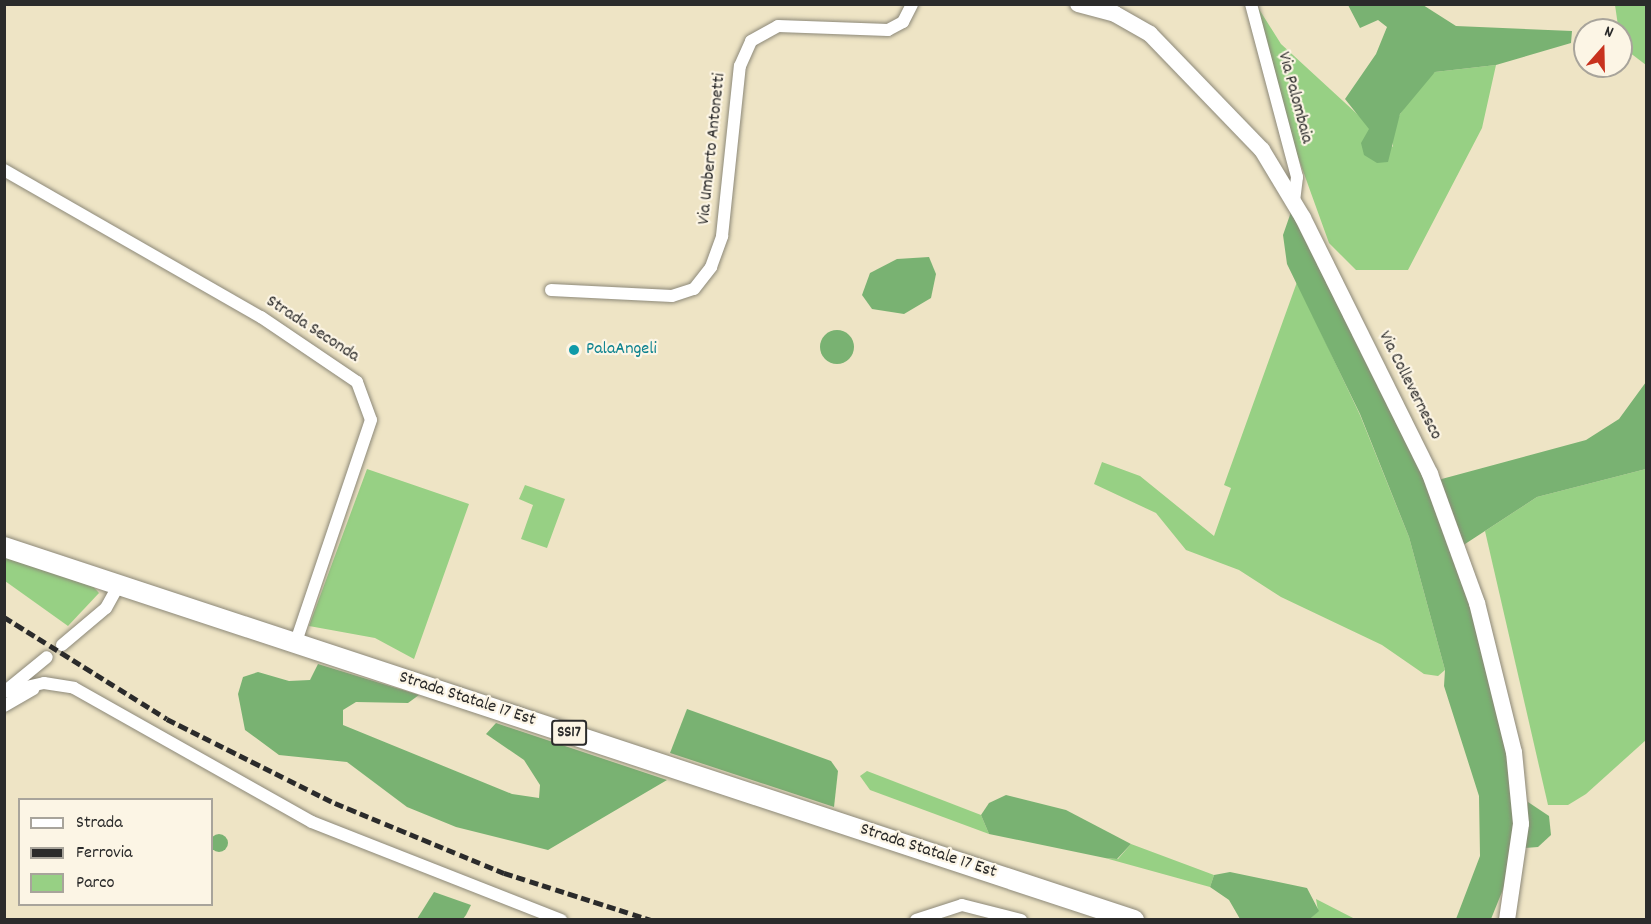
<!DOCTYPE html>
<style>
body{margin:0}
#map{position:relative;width:1651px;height:924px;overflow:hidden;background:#eee4c5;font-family:Dekko,sans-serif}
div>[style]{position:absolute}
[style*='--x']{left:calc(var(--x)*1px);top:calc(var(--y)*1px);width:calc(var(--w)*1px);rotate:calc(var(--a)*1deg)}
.green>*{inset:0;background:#97d084}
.forest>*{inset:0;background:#79b272}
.round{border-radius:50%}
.roads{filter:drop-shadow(0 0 2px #8c8878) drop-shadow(0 0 2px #8c8878)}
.street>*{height:12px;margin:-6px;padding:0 6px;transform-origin:6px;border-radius:6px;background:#fff}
.secondary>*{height:16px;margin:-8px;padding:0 8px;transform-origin:8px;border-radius:8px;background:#fff}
.primary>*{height:20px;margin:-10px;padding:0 10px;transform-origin:10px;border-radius:10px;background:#fff}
.rail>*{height:4.5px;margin-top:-2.25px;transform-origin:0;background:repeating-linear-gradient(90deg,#2b2b2b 0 9px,transparent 0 13.5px)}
.dots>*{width:16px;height:16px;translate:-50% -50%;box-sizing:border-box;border:3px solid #fcf5e5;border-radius:50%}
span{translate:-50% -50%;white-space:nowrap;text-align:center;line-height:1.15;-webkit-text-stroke:4.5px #fcf5e5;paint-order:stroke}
.shield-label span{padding:2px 4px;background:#fcf5e5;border:2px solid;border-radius:4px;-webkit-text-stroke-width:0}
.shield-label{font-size:16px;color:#2b2b2b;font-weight:700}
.street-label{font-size:18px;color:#2b2b2b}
.culture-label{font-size:18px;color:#0d838f}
.left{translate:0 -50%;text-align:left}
.frame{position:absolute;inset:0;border:6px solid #2b2b2b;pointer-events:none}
.legend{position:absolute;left:18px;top:798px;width:195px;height:108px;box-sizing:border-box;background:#fcf5e5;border:2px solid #a8a49b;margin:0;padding:8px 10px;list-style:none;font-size:18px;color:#2b2b2b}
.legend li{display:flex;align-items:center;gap:12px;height:30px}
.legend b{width:30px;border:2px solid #a8a49b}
.north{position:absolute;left:1573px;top:18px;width:60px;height:60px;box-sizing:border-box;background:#fcf5e5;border:2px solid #a8a49b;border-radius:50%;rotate:20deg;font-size:16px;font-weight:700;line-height:24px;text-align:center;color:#2b2b2b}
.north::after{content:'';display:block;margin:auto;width:21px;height:27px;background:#c8321e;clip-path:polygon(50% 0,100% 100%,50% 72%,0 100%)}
</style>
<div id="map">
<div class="green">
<div style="clip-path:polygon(1615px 5px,1646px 5px,1646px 65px,1621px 46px)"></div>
<div style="clip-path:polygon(1257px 6px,1281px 44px,1393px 147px,1391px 136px,1400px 114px,1423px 81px,1435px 72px,1496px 65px,1482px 128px,1408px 270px,1356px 270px,1329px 243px,1289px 132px)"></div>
<div style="clip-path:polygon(1297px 282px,1360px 415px,1409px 537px,1445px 670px,1438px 676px,1424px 674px,1382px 645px,1281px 597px,1239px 570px,1186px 550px,1156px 513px,1094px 484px,1102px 462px,1140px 476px,1214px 536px,1231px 488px,1224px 485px)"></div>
<div style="clip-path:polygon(367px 469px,469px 504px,414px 659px,375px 638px,309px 626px)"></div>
<div style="clip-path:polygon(1646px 469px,1646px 740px,1586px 794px,1568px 805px,1548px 805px,1485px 531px,1537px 497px)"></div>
<div style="clip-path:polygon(525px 485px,565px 499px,547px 548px,521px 539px,533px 505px,519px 499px)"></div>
<div style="clip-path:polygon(5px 551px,89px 582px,99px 593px,68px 626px,5px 581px)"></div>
<div style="clip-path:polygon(867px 771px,981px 815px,989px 834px,870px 790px,860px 776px)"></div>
<div style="clip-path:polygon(1131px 844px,1214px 875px,1210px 887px,1105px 858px,1118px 859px)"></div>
<div style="clip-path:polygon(1316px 899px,1355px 919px,1310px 919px,1318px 911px)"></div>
</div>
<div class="forest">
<div style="clip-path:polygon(1348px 5px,1423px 5px,1456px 26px,1572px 31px,1571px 43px,1496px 65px,1435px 72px,1400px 114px,1388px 162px,1377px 163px,1364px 155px,1361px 143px,1369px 129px,1345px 99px,1376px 54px,1387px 27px,1378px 20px,1360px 28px)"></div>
<div style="clip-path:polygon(1291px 212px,1424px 478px,1470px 605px,1509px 762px,1514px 824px,1504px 887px,1491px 919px,1456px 919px,1480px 856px,1479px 796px,1444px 686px,1445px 670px,1409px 537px,1360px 414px,1287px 264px,1283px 235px)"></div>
<div style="clip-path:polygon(929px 257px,936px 274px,931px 298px,904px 314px,872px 309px,862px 295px,870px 273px,897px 259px)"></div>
<div class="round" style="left:820px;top:330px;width:34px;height:34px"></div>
<div style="clip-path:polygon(1646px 382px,1646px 469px,1537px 497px,1462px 546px,1438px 480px,1586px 440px,1619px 419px)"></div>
<div style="clip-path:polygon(318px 664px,419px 695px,408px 703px,356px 702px,343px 710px,343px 725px,512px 794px,539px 798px,540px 785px,524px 760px,486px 734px,496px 723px,667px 780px,548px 850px,456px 827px,407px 807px,347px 762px,279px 755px,245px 730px,238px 694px,243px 677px,258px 672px,289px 681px,310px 680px)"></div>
<div style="clip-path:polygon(687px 709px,831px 761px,838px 771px,834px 807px,670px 753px)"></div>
<div style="clip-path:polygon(1006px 795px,1066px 810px,1131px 844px,1117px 859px,1105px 858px,989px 834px,981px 815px,989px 803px)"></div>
<div style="clip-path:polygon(1528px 802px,1549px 816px,1551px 835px,1538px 847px,1525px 848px)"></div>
<div class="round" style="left:210px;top:834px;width:18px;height:18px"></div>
<div style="clip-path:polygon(1230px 872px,1307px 888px,1319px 911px,1310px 919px,1240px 919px,1229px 900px,1210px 887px,1214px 875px)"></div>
<div style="clip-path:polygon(434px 892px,471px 905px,466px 915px,463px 919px,417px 919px)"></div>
</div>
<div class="roads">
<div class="street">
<div style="--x:1251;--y:4;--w:179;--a:75.1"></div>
<div style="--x:1297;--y:177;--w:24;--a:97"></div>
<div style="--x:4;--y:170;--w:296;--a:29.8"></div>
<div style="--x:261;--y:317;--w:116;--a:34.1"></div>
<div style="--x:357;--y:382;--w:40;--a:69.8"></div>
<div style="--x:371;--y:420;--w:237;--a:108.7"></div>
<div style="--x:551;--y:290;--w:121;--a:2.8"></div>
<div style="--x:672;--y:296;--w:23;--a:-18"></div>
<div style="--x:694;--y:289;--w:28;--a:-52"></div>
<div style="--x:711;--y:267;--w:33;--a:-70"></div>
<div style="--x:722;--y:236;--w:171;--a:-84"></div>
<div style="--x:740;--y:66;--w:27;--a:-66"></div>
<div style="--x:751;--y:41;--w:31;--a:-29"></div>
<div style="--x:778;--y:26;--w:110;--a:2.1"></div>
<div style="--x:888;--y:30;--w:17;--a:-28"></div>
<div style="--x:903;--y:22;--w:20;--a:-63"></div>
<div style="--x:62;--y:645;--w:57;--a:-40.1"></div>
<div style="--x:106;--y:608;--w:25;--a:-61"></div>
<div style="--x:8;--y:689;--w:50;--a:-39.4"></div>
<div style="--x:4;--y:692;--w:41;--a:-12.7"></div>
<div style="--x:44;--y:683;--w:30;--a:9"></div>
<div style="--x:74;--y:688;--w:273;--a:29.4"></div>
<div style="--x:312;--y:822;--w:268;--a:21.5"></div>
<div style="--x:4;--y:706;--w:34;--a:-30"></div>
<div style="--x:916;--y:920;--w:48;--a:-18.1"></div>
<div style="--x:962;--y:905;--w:61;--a:14.3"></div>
</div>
<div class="secondary">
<div style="--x:1078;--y:4;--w:38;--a:15"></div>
<div style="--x:1115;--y:14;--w:40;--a:29.7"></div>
<div style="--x:1150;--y:34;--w:161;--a:46"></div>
<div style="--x:1262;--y:150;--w:79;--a:58.9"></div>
<div style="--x:1303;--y:218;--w:286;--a:63.6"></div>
<div style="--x:1430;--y:474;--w:137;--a:70"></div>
<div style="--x:1477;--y:603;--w:154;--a:76.1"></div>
<div style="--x:1514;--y:752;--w:72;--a:84.4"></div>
<div style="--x:1521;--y:824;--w:97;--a:98.3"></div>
</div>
<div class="primary">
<div style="--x:4;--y:547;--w:1190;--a:18.27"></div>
</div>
</div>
<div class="rail">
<div style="--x:4;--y:617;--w:192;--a:32"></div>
<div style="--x:167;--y:719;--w:188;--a:26.6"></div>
<div style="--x:335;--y:803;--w:183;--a:22.5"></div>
<div style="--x:504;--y:873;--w:154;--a:17.7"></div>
</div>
<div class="dots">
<div style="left:574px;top:350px;background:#0f9aa8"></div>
</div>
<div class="shield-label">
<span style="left:569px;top:733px">SS17</span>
</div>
<div class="street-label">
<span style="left:1294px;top:98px;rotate:75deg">Via Palombaia</span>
<span style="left:713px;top:149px;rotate:-84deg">Via Umberto Antonetti</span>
<span style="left:312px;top:330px;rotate:33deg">Strada Seconda</span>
<span style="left:1409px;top:386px;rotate:63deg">Via Collevernesco</span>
<span style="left:467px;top:700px;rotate:18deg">Strada Statale 17 Est</span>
<span style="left:928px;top:852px;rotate:18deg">Strada Statale 17 Est</span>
</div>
<div class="culture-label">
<span class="left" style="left:586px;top:350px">PalaAngeli</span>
</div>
<div class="frame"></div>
<ul class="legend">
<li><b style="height:8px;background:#fff"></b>Strada</li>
<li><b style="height:8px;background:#2b2b2b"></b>Ferrovia</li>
<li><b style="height:16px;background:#97d084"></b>Parco</li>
</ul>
<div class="north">N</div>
</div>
